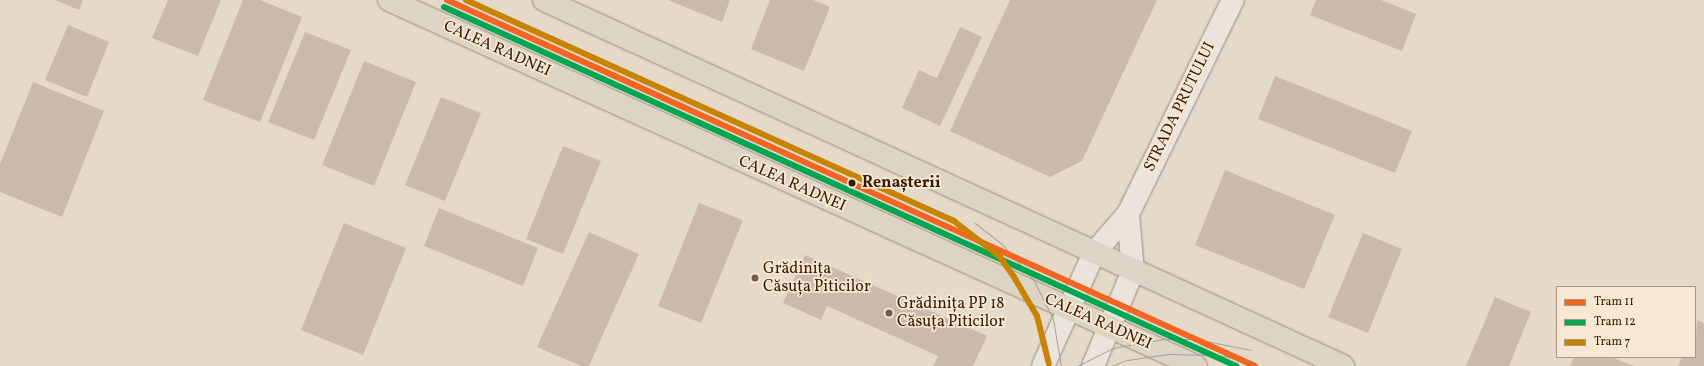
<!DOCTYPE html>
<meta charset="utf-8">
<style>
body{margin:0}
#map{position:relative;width:1704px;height:366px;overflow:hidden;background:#e5dac9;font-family:Vollkorn,serif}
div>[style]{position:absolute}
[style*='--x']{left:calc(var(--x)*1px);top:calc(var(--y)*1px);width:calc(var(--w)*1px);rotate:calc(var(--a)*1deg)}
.building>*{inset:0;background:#cbb9ad}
.roads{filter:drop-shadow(0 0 1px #968c7f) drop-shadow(0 0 1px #968c7f)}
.minor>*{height:22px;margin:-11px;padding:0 11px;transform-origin:11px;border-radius:11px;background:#eae4dc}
.major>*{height:22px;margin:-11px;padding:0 11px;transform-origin:11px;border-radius:11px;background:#ddd4c6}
.tram>*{height:1px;margin:-0.5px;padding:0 0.5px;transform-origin:0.5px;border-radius:0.5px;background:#a8a097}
.tram-1>*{height:6px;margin:-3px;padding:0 3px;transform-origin:3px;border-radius:3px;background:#f26522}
.tram-2>*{height:6px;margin:-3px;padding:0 3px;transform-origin:3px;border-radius:3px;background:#00a651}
.tram-3>*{height:6px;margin:-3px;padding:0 3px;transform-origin:3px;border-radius:3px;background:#c78301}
.dots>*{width:11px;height:11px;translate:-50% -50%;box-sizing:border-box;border:2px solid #f7e8d3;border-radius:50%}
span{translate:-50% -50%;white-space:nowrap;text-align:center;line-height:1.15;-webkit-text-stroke:3.5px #f7e8d3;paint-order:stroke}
.street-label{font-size:16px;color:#381b04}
.stop-label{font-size:16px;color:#381b04;font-weight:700}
.left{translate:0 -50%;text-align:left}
.poi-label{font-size:16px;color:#381b04}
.legend{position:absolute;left:1556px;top:286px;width:140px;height:72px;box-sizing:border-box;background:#f7e8d3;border:1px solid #ab9680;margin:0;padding:5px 7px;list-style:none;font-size:12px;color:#381b04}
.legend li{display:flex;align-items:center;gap:8px;height:20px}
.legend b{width:20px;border:1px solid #ab9680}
</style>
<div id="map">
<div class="building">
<div style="clip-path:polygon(55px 0,83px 0,79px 10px)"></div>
<div style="clip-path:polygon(168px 0,221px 0,198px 56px,152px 38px)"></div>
<div style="clip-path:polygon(243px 0,260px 0,302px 17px,260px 122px,203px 100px)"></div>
<div style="clip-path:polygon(668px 0,730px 0,722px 22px)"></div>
<div style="clip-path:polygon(770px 0,813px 0,830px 7px,804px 71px,751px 49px)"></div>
<div style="clip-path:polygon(1010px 0,1157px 0,1082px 161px,1050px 177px,950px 131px)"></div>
<div style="clip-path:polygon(1316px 0,1381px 0,1416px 14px,1402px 51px,1310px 15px)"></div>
<div style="clip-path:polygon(68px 25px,109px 42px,87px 97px,45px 80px)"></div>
<div style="clip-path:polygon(960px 27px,982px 37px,940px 126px,902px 108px,919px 70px,937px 78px)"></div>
<div style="clip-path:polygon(305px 32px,351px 50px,314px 140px,268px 122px)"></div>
<div style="clip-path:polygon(364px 61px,416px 82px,374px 186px,322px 165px)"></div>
<div style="clip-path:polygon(1275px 76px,1412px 131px,1395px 173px,1258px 119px)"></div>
<div style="clip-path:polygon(33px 82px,104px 111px,62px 217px,0 192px,0 164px)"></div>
<div style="clip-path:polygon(441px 97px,481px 113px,445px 201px,405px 185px)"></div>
<div style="clip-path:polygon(563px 146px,601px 161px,563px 254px,526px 239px)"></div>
<div style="clip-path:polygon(1225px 170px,1335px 215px,1304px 289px,1195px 245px)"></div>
<div style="clip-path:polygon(699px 203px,743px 220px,701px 323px,658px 306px)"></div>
<div style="clip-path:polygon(439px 208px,538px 248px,523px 286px,424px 246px)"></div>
<div style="clip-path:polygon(344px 223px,406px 248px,363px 355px,301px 330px)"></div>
<div style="clip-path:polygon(589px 232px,639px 254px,589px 366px,581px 366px,537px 347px)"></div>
<div style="clip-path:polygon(1363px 233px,1402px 249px,1368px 333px,1328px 317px)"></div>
<div style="clip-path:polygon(805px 255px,987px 336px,973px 366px,933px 366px,938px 356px,827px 306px,821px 320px,783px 303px)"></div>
<div style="clip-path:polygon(1495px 297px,1531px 312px,1509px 366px,1466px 366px)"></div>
<div style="clip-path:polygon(1697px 320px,1704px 323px,1704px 366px,1678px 366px,1682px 357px,1695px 357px)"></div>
<div style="clip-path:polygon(1574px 357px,1611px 357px,1634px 366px,1570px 366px)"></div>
</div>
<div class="roads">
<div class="minor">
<div style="--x:1043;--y:366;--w:124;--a:-65.7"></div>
<div style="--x:1094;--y:253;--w:52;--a:-48.9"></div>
<div style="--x:1128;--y:214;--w:238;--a:-63.9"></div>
<div style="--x:1093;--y:366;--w:103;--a:-67.2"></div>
<div style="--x:1133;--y:271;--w:57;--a:-95"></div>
</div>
<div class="major">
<div style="--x:389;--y:0;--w:886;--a:24.4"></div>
<div style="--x:544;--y:0;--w:879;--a:24.61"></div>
</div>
</div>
<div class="tram">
<div style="--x:975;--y:223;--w:33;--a:38"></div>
<div style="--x:1001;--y:243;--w:48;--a:48.4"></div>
<div style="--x:1033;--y:279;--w:45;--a:63.4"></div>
<div style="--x:1053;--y:319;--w:48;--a:80.3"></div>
<div style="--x:1077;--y:366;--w:40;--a:-26.6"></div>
<div style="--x:1113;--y:348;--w:51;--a:-10.2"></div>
<div style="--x:1163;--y:339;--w:33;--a:0"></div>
<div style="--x:1196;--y:339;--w:56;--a:11.3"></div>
<div style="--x:1111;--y:366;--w:17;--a:-21"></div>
<div style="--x:1127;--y:360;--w:42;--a:-8.1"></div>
<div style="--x:1169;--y:354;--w:49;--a:1.2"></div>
<div style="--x:1218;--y:355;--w:25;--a:11"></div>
</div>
<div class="tram-1">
<div style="--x:447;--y:0;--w:887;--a:24.37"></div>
</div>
<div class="tram-2">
<div style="--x:444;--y:7;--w:870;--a:24.38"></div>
</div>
<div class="tram-3">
<div style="--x:466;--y:0;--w:536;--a:24.36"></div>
<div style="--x:954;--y:221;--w:58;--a:38"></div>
<div style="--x:1000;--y:257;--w:24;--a:55"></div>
<div style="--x:1014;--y:277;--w:45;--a:59.5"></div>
<div style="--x:1037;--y:316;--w:49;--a:76"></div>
</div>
<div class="dots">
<div style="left:852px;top:183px;background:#381b04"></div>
<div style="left:755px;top:278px;background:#755e49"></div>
<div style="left:889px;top:313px;background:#755e49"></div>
</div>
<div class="street-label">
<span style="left:497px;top:49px;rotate:24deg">CALEA RADNEI</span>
<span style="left:1180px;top:107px;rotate:-64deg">STRADA PRUTULUI</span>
<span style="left:792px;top:184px;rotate:24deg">CALEA RADNEI</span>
<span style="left:1098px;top:322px;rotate:24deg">CALEA RADNEI</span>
</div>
<div class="stop-label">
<span class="left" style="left:862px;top:183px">Renașterii</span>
</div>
<div class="poi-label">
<span class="left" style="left:763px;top:278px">Grădinița<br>Căsuța Piticilor</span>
<span class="left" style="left:897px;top:313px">Grădinița PP 18<br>Căsuța Piticilor</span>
</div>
<ul class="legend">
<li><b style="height:5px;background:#f26522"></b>Tram 11</li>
<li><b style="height:5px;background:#00a651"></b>Tram 12</li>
<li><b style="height:5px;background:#c78301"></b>Tram 7</li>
</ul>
</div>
